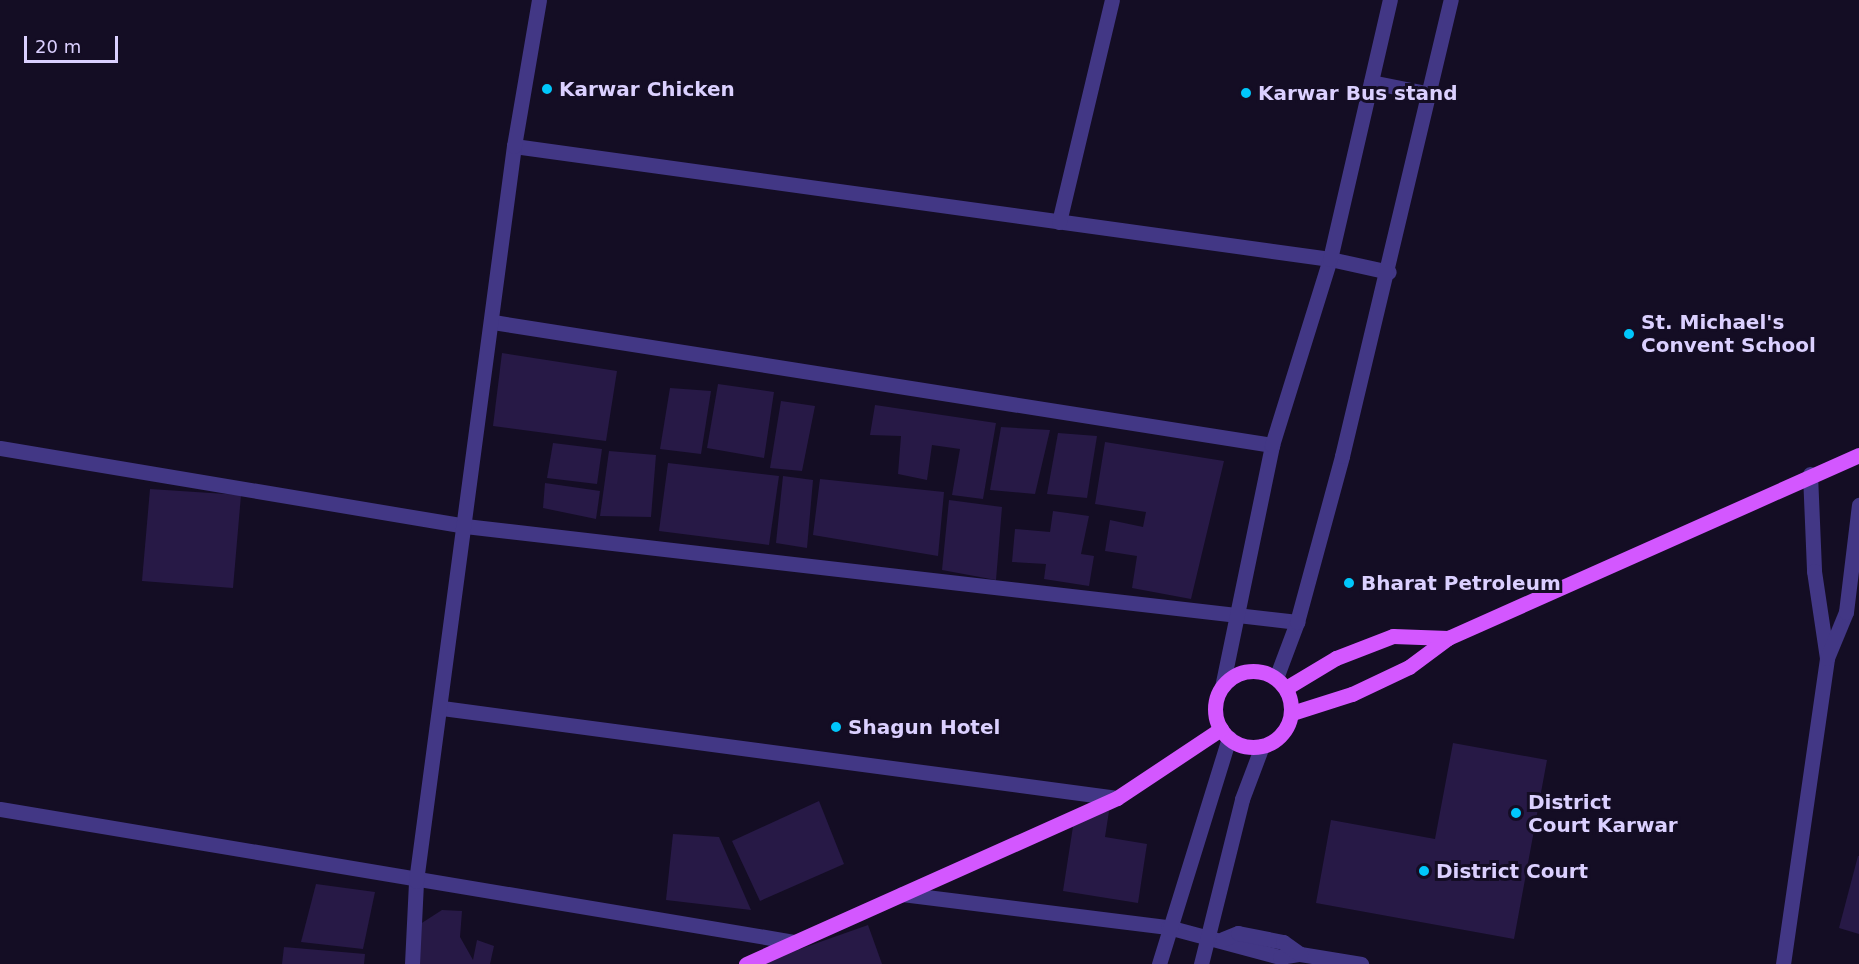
<!DOCTYPE html>
<style>
body{margin:0}
#map{position:relative;width:1859px;height:964px;overflow:hidden;background:#140d24;font-family:"DejaVu Sans",sans-serif}
div>[style]{position:absolute}
[style*='--x']{left:calc(var(--x)*1px);top:calc(var(--y)*1px);width:calc(var(--w)*1px);rotate:calc(var(--a)*1deg)}
.building>*{inset:0;background:#271946}
.minor>*{height:15px;margin:-7.5px;padding:0 7.5px;transform-origin:7.5px;border-radius:7.5px;background:#423785}
.tertiary>*{height:15px;margin:-7.5px;padding:0 7.5px;transform-origin:7.5px;border-radius:7.5px;background:#423785}
.primary>*{height:15px;margin:-7.5px;padding:0 7.5px;transform-origin:7.5px;border-radius:7.5px;background:#d357ff}
.primary>.ring{margin:-7.5px;padding:0;box-sizing:content-box;background:none;border:15px solid #d357ff;border-radius:50%}
.dots>*{width:16px;height:16px;translate:-50% -50%;box-sizing:border-box;border:3px solid #140d24;border-radius:50%}
span{translate:-50% -50%;white-space:nowrap;text-align:center;line-height:1.15;-webkit-text-stroke:6px #140d24;paint-order:stroke}
.poi-label{font-size:20px;color:#dbd0ff;font-weight:700}
.left{translate:0 -50%;text-align:left}
.scale{position:absolute;left:24px;top:36px;width:94px;height:27px;box-sizing:border-box;border:3px solid #dbd0ff;border-top:0;padding-left:8px;font-size:18px;line-height:21px;white-space:nowrap;color:#dbd0ff;-webkit-text-stroke:4px #140d24;paint-order:stroke}
</style>
<div id="map">
<div class="building">
<div style="clip-path:polygon(502px 353px,617px 371px,606px 441px,493px 426px)"></div>
<div style="clip-path:polygon(718px 384px,774px 392px,764px 458px,707px 448px)"></div>
<div style="clip-path:polygon(670px 388px,711px 391px,701px 454px,660px 449px)"></div>
<div style="clip-path:polygon(781px 401px,815px 406px,802px 471px,770px 468px)"></div>
<div style="clip-path:polygon(875px 405px,996px 423px,983px 499px,952px 495px,960px 449px,932px 445px,927px 480px,898px 474px,901px 436px,870px 435px)"></div>
<div style="clip-path:polygon(1001px 427px,1050px 430px,1035px 494px,990px 490px)"></div>
<div style="clip-path:polygon(1058px 433px,1097px 436px,1087px 498px,1047px 494px)"></div>
<div style="clip-path:polygon(1105px 442px,1224px 461px,1191px 599px,1132px 588px,1137px 556px,1105px 551px,1110px 520px,1143px 527px,1146px 512px,1095px 504px)"></div>
<div style="clip-path:polygon(553px 443px,602px 449px,597px 484px,547px 478px)"></div>
<div style="clip-path:polygon(609px 451px,656px 455px,651px 517px,600px 516px)"></div>
<div style="clip-path:polygon(668px 463px,779px 476px,769px 545px,659px 531px)"></div>
<div style="clip-path:polygon(783px 476px,813px 480px,807px 548px,776px 543px)"></div>
<div style="clip-path:polygon(820px 479px,944px 492px,938px 556px,813px 535px)"></div>
<div style="clip-path:polygon(545px 483px,600px 491px,596px 519px,543px 508px)"></div>
<div style="clip-path:polygon(150px 489px,241px 495px,233px 588px,142px 581px)"></div>
<div style="clip-path:polygon(949px 500px,1002px 507px,996px 580px,942px 570px)"></div>
<div style="clip-path:polygon(1053px 511px,1089px 516px,1081px 554px,1094px 556px,1089px 586px,1044px 579px,1046px 564px,1012px 562px,1015px 529px,1050px 532px)"></div>
<div style="clip-path:polygon(1453px 743px,1547px 760px,1514px 939px,1316px 903px,1331px 820px,1435px 839px)"></div>
<div style="clip-path:polygon(819px 801px,844px 864px,760px 901px,732px 841px)"></div>
<div style="clip-path:polygon(1109px 811px,1105px 837px,1147px 844px,1138px 903px,1063px 891px,1074px 820px)"></div>
<div style="clip-path:polygon(673px 834px,719px 837px,751px 910px,666px 900px)"></div>
<div style="clip-path:polygon(1858px 856px,1859px 856px,1859px 934px,1839px 928px)"></div>
<div style="clip-path:polygon(316px 884px,375px 892px,363px 949px,301px 942px)"></div>
<div style="clip-path:polygon(442px 910px,462px 911px,460px 937px,473px 960px,477px 940px,494px 946px,490px 964px,412px 964px,414px 928px)"></div>
<div style="clip-path:polygon(868px 925px,882px 964px,758px 964px)"></div>
<div style="clip-path:polygon(284px 947px,365px 954px,364px 964px,282px 964px)"></div>
</div>
<div class="minor">
<div style="--x:1371;--y:82;--w:60;--a:11.5"></div>
<div style="--x:514;--y:146;--w:824;--a:7.88"></div>
<div style="--x:1330;--y:259;--w:60;--a:12.4"></div>
<div style="--x:1059;--y:222;--w:228;--a:-76.6"></div>
<div style="--x:493;--y:322;--w:789;--a:8.97"></div>
<div style="--x:0;--y:448;--w:471;--a:9.5"></div>
<div style="--x:465;--y:526;--w:838;--a:6.58"></div>
<div style="--x:1276;--y:678;--w:60;--a:-69.4"></div>
<div style="--x:1297;--y:622;--w:172;--a:-74.8"></div>
<div style="--x:1342;--y:456;--w:469;--a:-76.6"></div>
<div style="--x:1222;--y:687;--w:247;--a:-78.3"></div>
<div style="--x:1272;--y:445;--w:195;--a:-72.7"></div>
<div style="--x:1330;--y:259;--w:266;--a:-77"></div>
<div style="--x:442;--y:708;--w:681;--a:7.59"></div>
<div style="--x:0;--y:809;--w:806;--a:9.5"></div>
<div style="--x:902;--y:894;--w:268;--a:7.1"></div>
<div style="--x:1168;--y:927;--w:116;--a:15"></div>
<div style="--x:1280;--y:957;--w:20;--a:-9"></div>
<div style="--x:1300;--y:954;--w:62;--a:9.3"></div>
<div style="--x:1223;--y:939;--w:16;--a:-22"></div>
<div style="--x:1238;--y:933;--w:46;--a:11.3"></div>
<div style="--x:1283;--y:942;--w:21;--a:35"></div>
<div style="--x:412;--y:964;--w:83;--a:-87.2"></div>
<div style="--x:416;--y:881;--w:742;--a:-82.41"></div>
<div style="--x:514;--y:146;--w:148;--a:-80.3"></div>
</div>
<div class="tertiary">
<div style="--x:1810;--y:474;--w:97;--a:87.6"></div>
<div style="--x:1814;--y:571;--w:88;--a:81.5"></div>
<div style="--x:1159;--y:964;--w:237;--a:-72.8"></div>
<div style="--x:1201;--y:964;--w:170;--a:-76"></div>
<div style="--x:1242;--y:799;--w:57;--a:-69.3"></div>
<div style="--x:1783;--y:964;--w:309;--a:-81.8"></div>
<div style="--x:1827;--y:658;--w:50;--a:-67.6"></div>
<div style="--x:1846;--y:612;--w:108;--a:-83.1"></div>
</div>
<div class="primary">
<div class="ring" style="left:1215px;top:671px;width:61px;height:61px"></div>
<div style="--x:1286;--y:688;--w:58;--a:-31"></div>
<div style="--x:1336;--y:658;--w:61;--a:-21.1"></div>
<div style="--x:1393;--y:636;--w:55;--a:2.1"></div>
<div style="--x:1292;--y:713;--w:63;--a:-17.6"></div>
<div style="--x:1352;--y:694;--w:63;--a:-25.3"></div>
<div style="--x:1409;--y:667;--w:49;--a:-36.6"></div>
<div style="--x:1448;--y:638;--w:450;--a:-24"></div>
<div style="--x:746;--y:964;--w:406;--a:-24.1"></div>
<div style="--x:1117;--y:798;--w:125;--a:-33.6"></div>
</div>
<div class="dots">
<div style="left:547px;top:89px;background:#00c7fb"></div>
<div style="left:1246px;top:93px;background:#00c7fb"></div>
<div style="left:1629px;top:334px;background:#00c7fb"></div>
<div style="left:1349px;top:583px;background:#00c7fb"></div>
<div style="left:836px;top:727px;background:#00c7fb"></div>
<div style="left:1516px;top:813px;background:#00c7fb"></div>
<div style="left:1424px;top:871px;background:#00c7fb"></div>
</div>
<div class="poi-label">
<span class="left" style="left:559px;top:89px">Karwar Chicken</span>
<span class="left" style="left:1258px;top:93px">Karwar Bus stand</span>
<span class="left" style="left:1641px;top:334px">St. Michael's<br>Convent School</span>
<span class="left" style="left:1361px;top:583px">Bharat Petroleum</span>
<span class="left" style="left:848px;top:727px">Shagun Hotel</span>
<span class="left" style="left:1528px;top:814px">District<br>Court Karwar</span>
<span class="left" style="left:1436px;top:871px">District Court</span>
</div>
<div class="scale">20 m</div>
</div>
